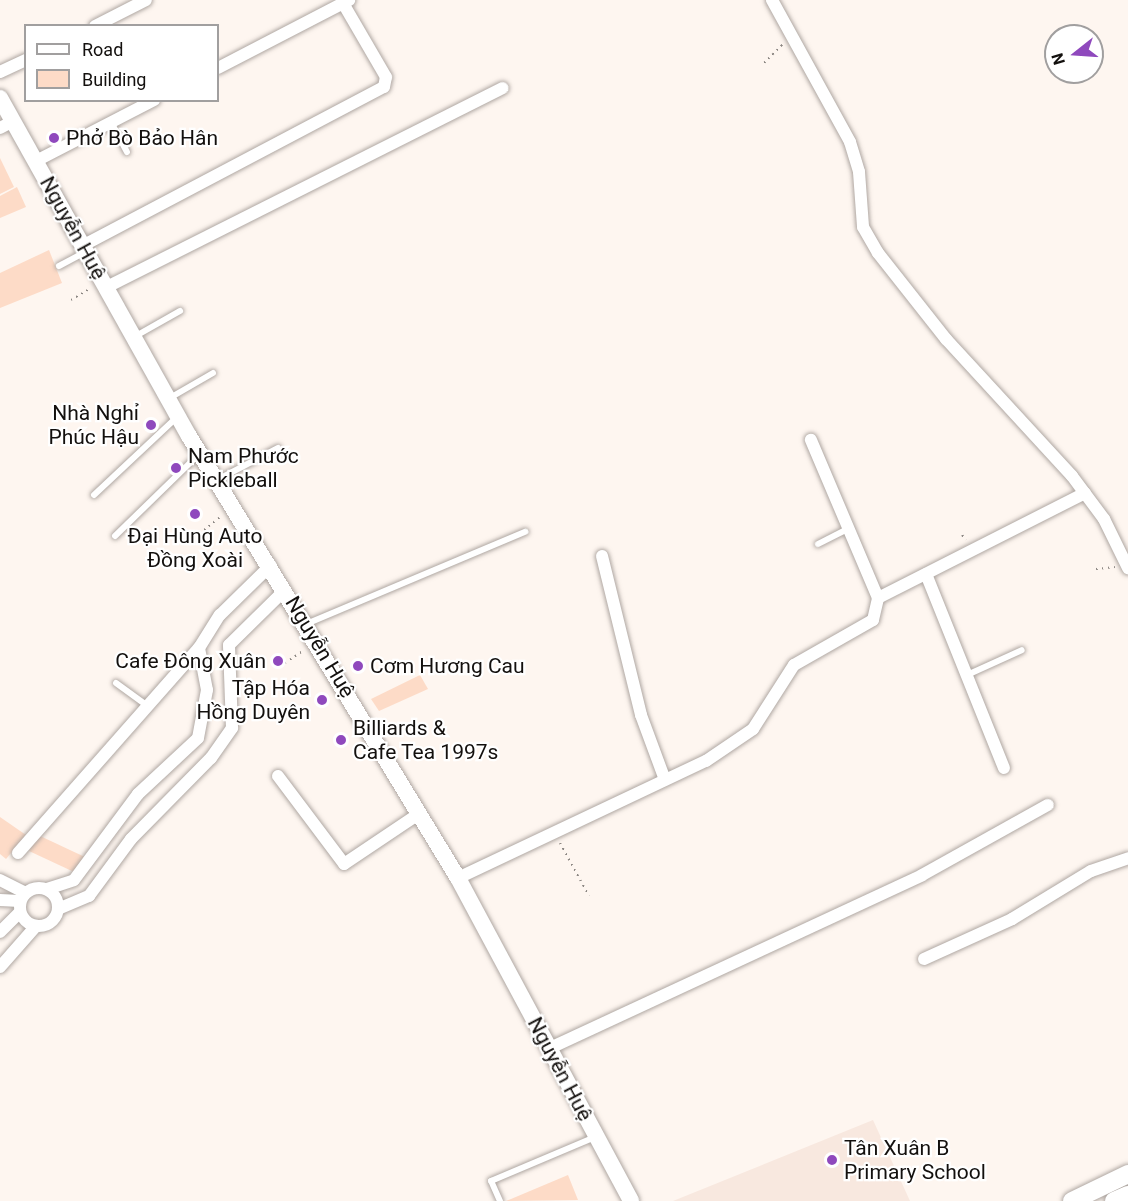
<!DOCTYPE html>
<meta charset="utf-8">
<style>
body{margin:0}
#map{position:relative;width:1128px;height:1201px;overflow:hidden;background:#fef6f0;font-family:Roboto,sans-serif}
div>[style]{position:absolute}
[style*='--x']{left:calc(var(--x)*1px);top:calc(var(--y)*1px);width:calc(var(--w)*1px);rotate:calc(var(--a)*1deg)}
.built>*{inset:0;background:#f8e8df}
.building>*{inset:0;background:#fddbc7}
.path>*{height:2px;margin-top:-1px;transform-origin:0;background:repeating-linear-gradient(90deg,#8c8783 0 1.5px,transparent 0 6px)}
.roads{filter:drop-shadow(0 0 2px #afa7a2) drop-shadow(0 0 2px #afa7a2)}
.lane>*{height:6px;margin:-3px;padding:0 3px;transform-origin:3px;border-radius:3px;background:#fff}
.street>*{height:12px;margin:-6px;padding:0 6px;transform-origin:6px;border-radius:6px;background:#fff}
.street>.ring{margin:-6px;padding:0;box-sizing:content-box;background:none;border:12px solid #fff;border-radius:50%}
.secondary>*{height:16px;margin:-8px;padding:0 8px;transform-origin:8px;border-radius:8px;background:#fff}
.primary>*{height:18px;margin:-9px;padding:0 9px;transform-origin:9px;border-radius:9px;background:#fff}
.dots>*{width:16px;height:16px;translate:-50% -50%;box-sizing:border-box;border:3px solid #fff;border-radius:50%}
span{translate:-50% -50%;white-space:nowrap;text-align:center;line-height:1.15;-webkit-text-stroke:4.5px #fff;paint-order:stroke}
.poi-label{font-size:21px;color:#13100e}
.left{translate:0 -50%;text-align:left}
.right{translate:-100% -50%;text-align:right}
.street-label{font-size:21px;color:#13100e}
.legend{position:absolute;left:24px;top:24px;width:195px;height:78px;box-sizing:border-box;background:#fff;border:2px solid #a19f9f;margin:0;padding:8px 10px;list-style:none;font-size:18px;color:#13100e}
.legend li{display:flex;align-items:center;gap:12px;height:30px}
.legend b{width:30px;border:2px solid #a19f9f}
.north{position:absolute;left:1044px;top:24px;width:60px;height:60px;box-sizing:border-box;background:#fff;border:2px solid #a19f9f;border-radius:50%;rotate:253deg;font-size:16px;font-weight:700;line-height:24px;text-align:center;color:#13100e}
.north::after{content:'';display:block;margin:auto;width:21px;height:27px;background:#8f49bd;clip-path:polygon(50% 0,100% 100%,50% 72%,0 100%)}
</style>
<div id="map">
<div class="built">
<div style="clip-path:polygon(873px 1120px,910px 1201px,673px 1201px)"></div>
</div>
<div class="building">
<div style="clip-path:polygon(0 158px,14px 187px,0 194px)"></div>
<div style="clip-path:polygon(17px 187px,26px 207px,0 218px,0 196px)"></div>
<div style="clip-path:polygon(49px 250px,62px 283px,0 308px,0 273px)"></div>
<div style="clip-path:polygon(420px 675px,428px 689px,379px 711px,371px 699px)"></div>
<div style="clip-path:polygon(0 817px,26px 835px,6px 859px,0 854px)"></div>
<div style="clip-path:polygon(38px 835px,87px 858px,74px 872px,29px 851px)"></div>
<div style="clip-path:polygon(568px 1175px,578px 1200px,506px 1201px)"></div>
</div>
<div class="path">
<div style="--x:764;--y:63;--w:27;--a:-45"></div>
<div style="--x:71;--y:300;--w:21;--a:-31"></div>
<div style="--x:204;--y:530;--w:22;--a:-39"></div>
<div style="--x:962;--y:535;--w:6;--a:51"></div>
<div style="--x:1096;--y:569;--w:19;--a:-6"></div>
<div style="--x:285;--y:663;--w:23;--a:-34"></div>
<div style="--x:560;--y:843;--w:60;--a:61.3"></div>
</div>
<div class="roads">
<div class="lane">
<div style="--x:111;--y:122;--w:34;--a:62"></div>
<div style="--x:59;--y:266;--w:30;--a:-28"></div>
<div style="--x:134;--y:337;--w:53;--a:-29.5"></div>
<div style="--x:168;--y:399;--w:52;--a:-30"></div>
<div style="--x:217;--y:480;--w:69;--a:-27.7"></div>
<div style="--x:94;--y:495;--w:114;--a:-43.2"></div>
<div style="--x:115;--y:536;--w:117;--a:-44.3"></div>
<div style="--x:818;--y:544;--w:34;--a:-27"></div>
<div style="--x:306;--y:624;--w:238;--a:-22.8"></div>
<div style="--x:967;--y:675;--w:60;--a:-24.4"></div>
<div style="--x:116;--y:683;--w:37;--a:36"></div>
<div style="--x:500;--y:1201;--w:22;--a:-114"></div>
<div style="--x:491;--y:1181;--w:113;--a:-22.9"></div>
</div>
<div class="street">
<div style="--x:772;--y:0;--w:162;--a:61.2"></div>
<div style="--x:850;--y:142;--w:31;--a:73"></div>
<div style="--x:859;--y:172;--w:55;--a:85.8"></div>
<div style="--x:863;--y:227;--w:30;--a:60"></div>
<div style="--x:878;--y:253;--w:110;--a:51.7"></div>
<div style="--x:946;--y:339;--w:186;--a:47.4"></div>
<div style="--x:1072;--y:476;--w:54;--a:53.3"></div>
<div style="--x:1104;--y:519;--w:55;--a:63.9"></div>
<div style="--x:95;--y:26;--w:57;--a:-27"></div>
<div style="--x:218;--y:68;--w:148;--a:-27.4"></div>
<div style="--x:0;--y:72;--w:29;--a:-25"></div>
<div style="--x:0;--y:128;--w:15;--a:-28"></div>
<div style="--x:36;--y:161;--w:133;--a:-27.3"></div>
<div style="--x:82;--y:246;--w:341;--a:-27.8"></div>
<div style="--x:384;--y:87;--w:10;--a:-79"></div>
<div style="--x:386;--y:77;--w:86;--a:-120.2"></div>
<div style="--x:105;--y:288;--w:445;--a:-26.7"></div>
<div style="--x:602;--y:556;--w:164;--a:76.2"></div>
<div style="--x:641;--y:715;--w:69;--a:69.7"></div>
<div style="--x:926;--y:574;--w:209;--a:68.1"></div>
<div style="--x:878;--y:598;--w:232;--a:-26.9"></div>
<div style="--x:278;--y:776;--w:110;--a:53.1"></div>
<div style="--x:344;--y:864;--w:92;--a:-33.9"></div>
<div style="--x:18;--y:853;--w:273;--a:-48.6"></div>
<div style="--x:458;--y:878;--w:274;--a:-25.3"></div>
<div style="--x:706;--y:761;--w:57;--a:-34.2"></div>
<div style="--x:753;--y:729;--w:76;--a:-57.4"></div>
<div style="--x:794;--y:665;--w:91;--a:-29.7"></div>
<div style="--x:873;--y:620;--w:23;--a:-77"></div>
<div style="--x:878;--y:598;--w:172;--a:-113"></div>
<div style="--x:0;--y:880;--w:28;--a:27"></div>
<div class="ring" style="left:20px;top:888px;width:26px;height:26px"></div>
<div style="--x:47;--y:889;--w:28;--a:-18"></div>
<div style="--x:74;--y:880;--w:107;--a:-53.3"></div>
<div style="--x:138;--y:794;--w:82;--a:-43"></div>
<div style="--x:198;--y:738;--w:49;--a:-79.4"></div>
<div style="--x:207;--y:690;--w:43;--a:-100.8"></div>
<div style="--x:199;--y:648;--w:39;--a:-58"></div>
<div style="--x:220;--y:615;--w:71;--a:-44.4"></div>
<div style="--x:0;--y:900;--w:20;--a:3"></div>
<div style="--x:58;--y:909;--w:34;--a:-23"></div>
<div style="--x:89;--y:896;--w:71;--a:-53.6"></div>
<div style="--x:131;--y:839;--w:114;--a:-45.4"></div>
<div style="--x:211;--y:758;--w:37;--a:-55"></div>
<div style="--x:232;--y:728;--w:83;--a:-92.1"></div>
<div style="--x:229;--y:645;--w:78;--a:-44.5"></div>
<div style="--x:0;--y:932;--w:28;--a:-45"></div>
<div style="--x:924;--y:959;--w:97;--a:-24.4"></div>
<div style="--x:1012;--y:919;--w:92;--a:-31.3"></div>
<div style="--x:1091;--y:871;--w:39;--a:-19"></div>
<div style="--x:0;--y:967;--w:55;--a:-48.7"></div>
<div style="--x:548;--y:1049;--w:412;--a:-24.9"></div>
<div style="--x:922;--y:875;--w:144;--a:-29.1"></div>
</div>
<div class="secondary">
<div style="--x:0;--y:98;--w:387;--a:60.8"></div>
<div style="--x:189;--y:436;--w:517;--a:58.68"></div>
<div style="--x:458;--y:878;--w:366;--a:61.8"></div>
</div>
<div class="primary">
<div style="--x:1072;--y:1201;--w:62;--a:-25.7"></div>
<div style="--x:1114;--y:1201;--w:15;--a:-23"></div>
</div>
</div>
<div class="dots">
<div style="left:54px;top:138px;background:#8f49bd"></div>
<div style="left:151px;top:425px;background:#8f49bd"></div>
<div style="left:176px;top:468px;background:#8f49bd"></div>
<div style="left:195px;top:514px;background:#8f49bd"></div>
<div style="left:278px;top:661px;background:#8f49bd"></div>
<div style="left:358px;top:666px;background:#8f49bd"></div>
<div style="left:322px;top:700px;background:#8f49bd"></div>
<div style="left:341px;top:740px;background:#8f49bd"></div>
<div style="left:832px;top:1160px;background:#8f49bd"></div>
</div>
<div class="poi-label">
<span class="left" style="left:66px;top:138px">Phở Bò Bảo Hân</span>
<span class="right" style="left:139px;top:425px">Nhà Nghỉ<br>Phúc Hậu</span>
<span class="left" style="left:188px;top:468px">Nam Phước<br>Pickleball</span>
<span style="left:195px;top:548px">Đại Hùng Auto<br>Đồng Xoài</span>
<span class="right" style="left:266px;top:661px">Cafe Đông Xuân</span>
<span class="left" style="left:370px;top:666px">Cơm Hương Cau</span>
<span class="right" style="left:310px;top:700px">Tập Hóa<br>Hồng Duyên</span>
<span class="left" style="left:353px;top:740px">Billiards &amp;<br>Cafe Tea 1997s</span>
<span class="left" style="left:844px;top:1160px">Tân Xuân B<br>Primary School</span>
</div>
<div class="street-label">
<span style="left:73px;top:228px;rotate:61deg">Nguyễn Huệ</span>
<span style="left:320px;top:647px;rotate:59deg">Nguyễn Huệ</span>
<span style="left:560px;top:1069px;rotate:62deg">Nguyễn Huệ</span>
</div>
<ul class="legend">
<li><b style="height:8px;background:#fff"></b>Road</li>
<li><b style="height:16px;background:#fddbc7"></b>Building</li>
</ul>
<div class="north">N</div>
</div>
